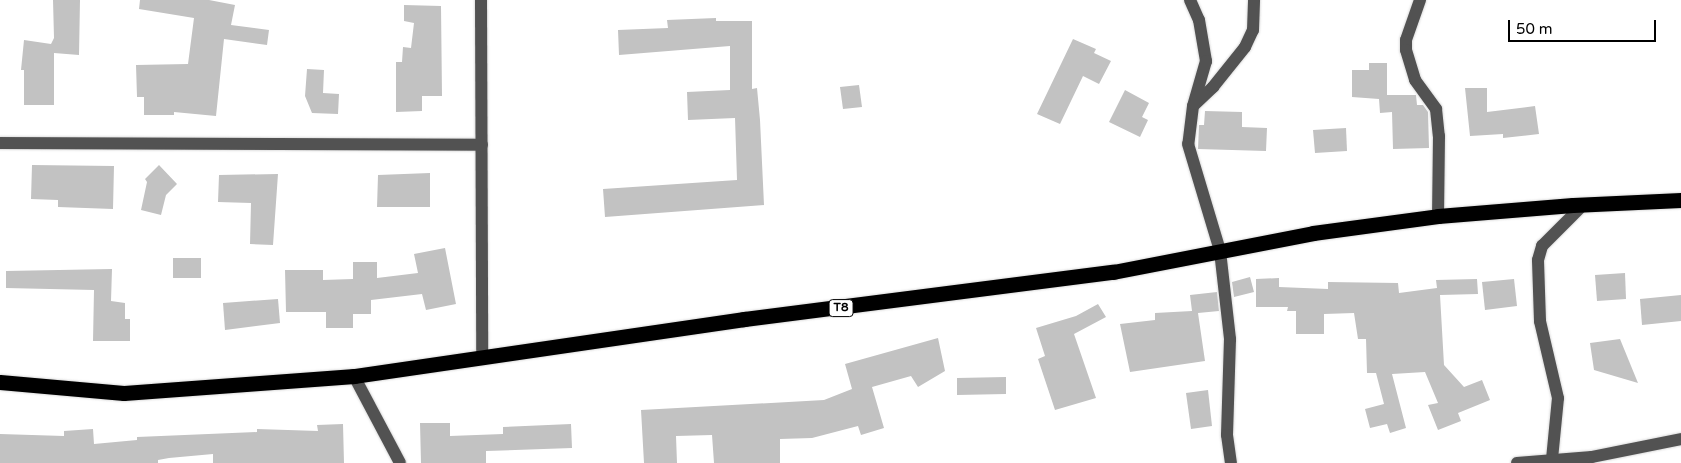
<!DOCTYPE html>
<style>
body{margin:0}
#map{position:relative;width:1681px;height:463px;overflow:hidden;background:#fff;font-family:"Varela Round",sans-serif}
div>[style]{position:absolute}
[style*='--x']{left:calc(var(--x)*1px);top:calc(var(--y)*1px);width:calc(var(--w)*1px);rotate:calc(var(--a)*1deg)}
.building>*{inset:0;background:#c2c2c2}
.roads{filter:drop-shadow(0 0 1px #dbdbdb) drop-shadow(0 0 1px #dbdbdb)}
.minor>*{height:12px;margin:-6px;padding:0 6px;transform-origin:6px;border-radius:6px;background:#525252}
.highway>*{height:15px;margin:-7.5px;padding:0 7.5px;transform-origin:7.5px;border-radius:7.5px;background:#000}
span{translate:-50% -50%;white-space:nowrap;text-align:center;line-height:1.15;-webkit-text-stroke:4px #fff;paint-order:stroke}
.shield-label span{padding:1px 4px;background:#fff;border:1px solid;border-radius:4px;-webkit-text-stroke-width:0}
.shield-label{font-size:12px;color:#000;font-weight:700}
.scale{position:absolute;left:1508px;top:20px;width:148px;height:22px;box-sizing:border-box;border:2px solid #000;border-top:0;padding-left:6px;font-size:15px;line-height:18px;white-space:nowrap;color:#000;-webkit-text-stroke:4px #fff;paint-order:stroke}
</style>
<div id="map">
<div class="building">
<div style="clip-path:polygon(53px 0,80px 0,79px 55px,54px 53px,54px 105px,24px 105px,24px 70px,21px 70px,24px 40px,51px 44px,54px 38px)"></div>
<div style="clip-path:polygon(140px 0,209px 0,235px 5px,231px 25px,269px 30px,267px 45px,224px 39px,216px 116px,174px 112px,174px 115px,144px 115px,144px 97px,137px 97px,136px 65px,188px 64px,194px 18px,139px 9px)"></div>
<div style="clip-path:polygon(404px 5px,441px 6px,442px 96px,422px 96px,422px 111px,396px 112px,396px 62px,402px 62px,403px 47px,411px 48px,414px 23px,404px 21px)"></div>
<div style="clip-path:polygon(716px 18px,716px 21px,752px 21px,752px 89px,757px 88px,760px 120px,764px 205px,605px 217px,603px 189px,737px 180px,735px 118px,688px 120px,687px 92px,730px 90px,730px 46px,619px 55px,618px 30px,668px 28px,667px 20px)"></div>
<div style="clip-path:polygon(1073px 39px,1096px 49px,1094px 53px,1111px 61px,1099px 84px,1083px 76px,1060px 124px,1037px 114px)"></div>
<div style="clip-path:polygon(1369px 63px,1387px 63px,1387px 95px,1416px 95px,1417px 105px,1423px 105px,1428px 112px,1429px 148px,1393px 149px,1392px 112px,1380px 113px,1379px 99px,1352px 97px,1352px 70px,1369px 70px)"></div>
<div style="clip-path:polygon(307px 69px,324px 70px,323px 93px,339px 94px,338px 114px,312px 113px,305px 96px)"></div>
<div style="clip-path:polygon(859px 85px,862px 107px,843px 109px,840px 87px)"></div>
<div style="clip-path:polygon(1465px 88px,1487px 88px,1487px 112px,1535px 106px,1539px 134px,1503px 138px,1503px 134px,1470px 136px)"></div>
<div style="clip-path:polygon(1125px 90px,1149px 103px,1142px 117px,1148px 120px,1140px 137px,1109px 122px)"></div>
<div style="clip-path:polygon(1205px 111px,1242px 112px,1242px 127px,1267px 128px,1266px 151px,1198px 149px,1199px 125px,1204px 125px)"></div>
<div style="clip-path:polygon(1346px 128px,1347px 151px,1315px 153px,1313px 130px)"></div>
<div style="clip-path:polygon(32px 165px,114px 166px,113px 209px,58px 207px,58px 200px,31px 199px)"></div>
<div style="clip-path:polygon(159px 165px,177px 184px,166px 195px,161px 215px,141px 210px,147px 182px,145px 179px)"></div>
<div style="clip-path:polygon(430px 173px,430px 207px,377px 207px,378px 175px)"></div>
<div style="clip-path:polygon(278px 174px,273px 245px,250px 244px,251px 203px,218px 202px,219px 175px)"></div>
<div style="clip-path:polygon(445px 248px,456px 304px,426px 310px,422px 294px,371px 300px,371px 314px,353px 314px,353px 328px,326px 328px,326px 312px,286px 312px,285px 270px,323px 270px,323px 280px,353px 279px,353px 262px,377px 262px,377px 278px,418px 273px,414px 254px)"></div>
<div style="clip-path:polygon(173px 258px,201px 258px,201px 278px,173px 278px)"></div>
<div style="clip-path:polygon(112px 269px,111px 301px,125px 303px,125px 319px,130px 319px,130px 341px,93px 341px,94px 290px,6px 288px,6px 271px)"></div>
<div style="clip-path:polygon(1625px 273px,1626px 299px,1597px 301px,1595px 275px)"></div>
<div style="clip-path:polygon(1250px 277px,1254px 292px,1234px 297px,1232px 282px)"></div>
<div style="clip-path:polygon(1279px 278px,1279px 287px,1328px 289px,1328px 282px,1398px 283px,1399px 293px,1437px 288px,1436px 280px,1477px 279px,1478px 294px,1440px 295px,1444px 365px,1464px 387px,1482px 380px,1490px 400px,1458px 413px,1461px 421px,1438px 430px,1428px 405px,1438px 403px,1425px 372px,1392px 374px,1406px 428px,1390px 433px,1387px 424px,1370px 428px,1365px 409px,1384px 404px,1376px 373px,1367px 373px,1366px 339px,1358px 339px,1354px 313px,1324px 314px,1324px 334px,1296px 334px,1296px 311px,1287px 311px,1288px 307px,1256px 307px,1256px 279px)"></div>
<div style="clip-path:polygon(1514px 279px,1517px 306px,1485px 310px,1482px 282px)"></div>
<div style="clip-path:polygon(1217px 292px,1219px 311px,1198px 313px,1205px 361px,1130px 372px,1120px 324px,1155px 320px,1155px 313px,1192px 311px,1190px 295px)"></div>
<div style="clip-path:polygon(1681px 295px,1681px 321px,1642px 325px,1640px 299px)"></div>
<div style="clip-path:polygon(278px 299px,280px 323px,225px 330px,223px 303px)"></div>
<div style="clip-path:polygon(1098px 304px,1106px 317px,1074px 334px,1096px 398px,1055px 410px,1038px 359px,1045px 356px,1036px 328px,1076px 316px)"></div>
<div style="clip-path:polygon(938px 338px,945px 371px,918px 387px,911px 376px,872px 387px,884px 428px,861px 435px,858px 426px,812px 438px,780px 439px,780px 463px,714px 463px,712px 435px,676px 436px,677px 463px,644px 463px,641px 410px,824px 400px,852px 389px,845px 364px)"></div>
<div style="clip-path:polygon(1620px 339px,1638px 383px,1594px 370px,1590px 343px)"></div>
<div style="clip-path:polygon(1006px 377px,1006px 394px,957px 395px,957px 378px)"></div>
<div style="clip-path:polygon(1208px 390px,1212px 426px,1191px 429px,1186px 393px)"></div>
<div style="clip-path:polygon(420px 423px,450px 423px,450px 436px,503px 434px,503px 427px,571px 424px,572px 448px,486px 451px,486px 463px,421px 463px)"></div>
<div style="clip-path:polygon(343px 424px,344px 463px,213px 463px,213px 454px,169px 458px,158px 460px,158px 463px,0 463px,0 434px,64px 436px,64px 431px,93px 429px,94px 444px,137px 440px,137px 437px,257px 432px,257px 429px,318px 431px,317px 425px)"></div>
</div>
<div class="roads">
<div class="minor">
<div style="--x:481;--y:0;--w:359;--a:89.8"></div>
<div style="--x:1190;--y:0;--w:22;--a:66"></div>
<div style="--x:1199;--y:20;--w:42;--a:80.3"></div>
<div style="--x:1206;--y:61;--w:47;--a:106.1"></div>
<div style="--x:1193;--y:106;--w:38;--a:97"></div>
<div style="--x:1188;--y:144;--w:112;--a:73.3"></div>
<div style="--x:1220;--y:251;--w:89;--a:83.5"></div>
<div style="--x:1230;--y:339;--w:96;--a:91.8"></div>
<div style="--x:1227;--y:435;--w:28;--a:82"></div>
<div style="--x:1420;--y:0;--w:42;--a:109.3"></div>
<div style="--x:1406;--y:40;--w:10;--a:90"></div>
<div style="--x:1406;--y:50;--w:31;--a:73"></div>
<div style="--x:1415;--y:80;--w:36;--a:54"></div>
<div style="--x:1436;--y:109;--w:27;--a:84"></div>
<div style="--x:1439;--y:136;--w:80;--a:90.7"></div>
<div style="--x:1195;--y:104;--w:25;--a:-43"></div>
<div style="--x:1213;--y:87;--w:51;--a:-51.3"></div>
<div style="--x:1245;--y:47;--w:19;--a:-65"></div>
<div style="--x:1253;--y:30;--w:30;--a:-88"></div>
<div style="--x:0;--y:143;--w:482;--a:0.2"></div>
<div style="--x:354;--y:376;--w:98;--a:62.1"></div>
<div style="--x:1552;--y:459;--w:61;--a:-84.4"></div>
<div style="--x:1558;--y:398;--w:79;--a:-103.2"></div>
<div style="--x:1540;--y:321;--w:61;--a:-91.9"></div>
<div style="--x:1538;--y:260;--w:15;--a:-74"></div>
<div style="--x:1542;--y:246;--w:59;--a:-45"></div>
<div style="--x:1517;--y:463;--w:75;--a:-4.6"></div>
<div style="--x:1592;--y:457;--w:91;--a:-11.4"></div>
</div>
<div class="highway">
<div style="--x:0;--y:382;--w:124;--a:5.1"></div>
<div style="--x:124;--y:393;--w:231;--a:-4.2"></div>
<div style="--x:354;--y:376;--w:394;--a:-8.3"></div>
<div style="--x:744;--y:319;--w:372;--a:-7.3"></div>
<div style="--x:1113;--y:272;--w:204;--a:-11"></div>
<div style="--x:1313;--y:233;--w:126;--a:-7.7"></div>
<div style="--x:1438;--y:216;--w:135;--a:-4.7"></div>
<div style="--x:1573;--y:205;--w:108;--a:-2.7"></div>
</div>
</div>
<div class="shield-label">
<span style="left:841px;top:308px">T8</span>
</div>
<div class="scale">50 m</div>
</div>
